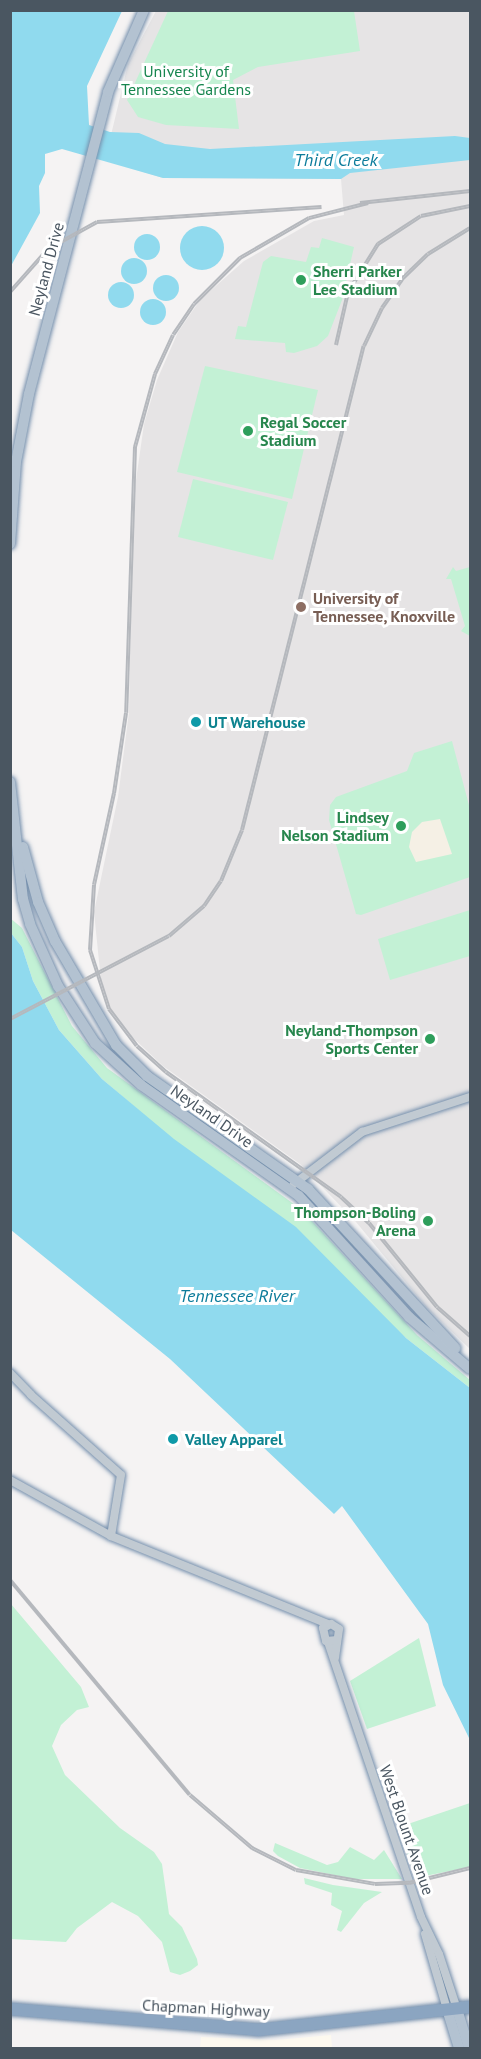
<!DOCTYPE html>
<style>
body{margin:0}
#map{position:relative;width:481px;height:2059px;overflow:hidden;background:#f5f3f3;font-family:"PT Sans",sans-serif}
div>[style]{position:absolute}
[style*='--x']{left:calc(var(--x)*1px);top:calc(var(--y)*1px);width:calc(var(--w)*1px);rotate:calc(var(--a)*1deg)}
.commercial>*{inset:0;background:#fdf9ef}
.education>*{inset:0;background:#e6e4e5}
.green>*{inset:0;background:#c3f1d5}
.sand>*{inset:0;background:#f5f0e5}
.water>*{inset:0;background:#90daee}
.round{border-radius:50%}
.roads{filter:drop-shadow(0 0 2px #7690ad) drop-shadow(0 0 2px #7690ad)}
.minor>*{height:8px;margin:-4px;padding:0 4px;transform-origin:4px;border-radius:4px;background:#c1cad2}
.major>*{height:10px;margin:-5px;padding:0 5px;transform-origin:5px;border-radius:5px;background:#b3c2d1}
.highway>*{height:12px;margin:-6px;padding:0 6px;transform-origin:6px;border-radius:6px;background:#8ba5c1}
.rail>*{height:4px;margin-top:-2px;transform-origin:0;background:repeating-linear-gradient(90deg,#fff 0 4.5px,#b5b8bd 0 9px);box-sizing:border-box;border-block:2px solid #b5b8bd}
.dots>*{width:16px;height:16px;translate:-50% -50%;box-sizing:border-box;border:3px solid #fff;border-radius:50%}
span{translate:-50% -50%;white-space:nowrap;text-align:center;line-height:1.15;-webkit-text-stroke:6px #fff;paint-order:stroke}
.park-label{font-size:16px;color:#17864f}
.street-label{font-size:16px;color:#4a5661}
.leisure-label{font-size:16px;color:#27864d;font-weight:700}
.left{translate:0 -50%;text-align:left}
.right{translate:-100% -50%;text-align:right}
.education-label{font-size:16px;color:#785e54;font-weight:700}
.culture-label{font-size:16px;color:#0d838f;font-weight:700}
.water-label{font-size:18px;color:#0c7c9b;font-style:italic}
.frame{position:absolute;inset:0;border:12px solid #4a5661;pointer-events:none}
</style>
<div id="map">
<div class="commercial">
<div style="clip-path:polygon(331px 2035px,332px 2048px,200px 2048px,201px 2037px,276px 2040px)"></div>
</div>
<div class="education">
<div style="clip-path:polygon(156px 11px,470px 11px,470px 1349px,427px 1308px,356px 1222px,300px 1164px,163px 1066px,128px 1033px,111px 1009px,101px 981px,94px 912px,118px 797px,129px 712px,133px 501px,144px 424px,157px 380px,178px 332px,200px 300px,244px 261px,314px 221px,344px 215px,341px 179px,163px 178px,105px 160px,128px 64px)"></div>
</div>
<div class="green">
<div style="clip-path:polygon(168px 11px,354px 11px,360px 51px,258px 67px,233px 80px,239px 129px,166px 125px,138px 117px,127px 100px)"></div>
<div style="clip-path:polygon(322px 238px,354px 247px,342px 300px,328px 336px,317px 346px,294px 353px,286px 352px,285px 343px,235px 339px,238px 326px,246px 327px,263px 262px,271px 256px,306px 262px,311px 247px,319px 248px)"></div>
<div style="clip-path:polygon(205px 366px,318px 390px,292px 499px,177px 472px)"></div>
<div style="clip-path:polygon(193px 479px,288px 502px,273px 560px,178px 537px)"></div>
<div style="clip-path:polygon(453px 567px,456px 571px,470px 567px,470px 636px,461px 631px,465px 626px,451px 579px,446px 579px)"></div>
<div style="clip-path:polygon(452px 741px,470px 809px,470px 877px,361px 915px,356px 914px,329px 820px,330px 805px,336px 797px,407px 771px,414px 753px)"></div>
<div style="clip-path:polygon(470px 910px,470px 956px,390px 980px,378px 939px)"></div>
<div style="clip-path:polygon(10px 918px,22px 928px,72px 1026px,107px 1068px,302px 1210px,417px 1335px,470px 1380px,470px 1388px,406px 1338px,102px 1079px,59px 1030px,33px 981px,22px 947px,11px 933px)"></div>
<div style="clip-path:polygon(11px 1604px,81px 1687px,89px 1707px,77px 1710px,61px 1725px,52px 1746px,65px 1775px,120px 1828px,154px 1852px,162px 1864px,169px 1914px,182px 1927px,197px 1959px,198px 1965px,190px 1971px,180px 1975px,170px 1972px,162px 1942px,138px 1916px,112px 1902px,77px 1928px,66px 1942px,11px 1939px)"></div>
<div style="clip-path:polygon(419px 1638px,436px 1706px,367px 1729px,350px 1681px)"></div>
<div style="clip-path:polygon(470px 1803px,470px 1867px,415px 1878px,399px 1827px)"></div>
<div style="clip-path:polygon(275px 1843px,327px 1865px,338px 1862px,350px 1847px,374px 1860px,384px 1850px,402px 1879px,354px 1879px,300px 1868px,278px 1856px,273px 1851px)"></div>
<div style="clip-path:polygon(304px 1878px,333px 1885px,382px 1892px,364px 1903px,341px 1932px,337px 1930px,342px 1911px,331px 1905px,332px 1893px,305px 1884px)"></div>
</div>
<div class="sand">
<div style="clip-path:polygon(440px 819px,452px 854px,416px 862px,409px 847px,412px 832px,422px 822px)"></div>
</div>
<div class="water">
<div style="clip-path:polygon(11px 11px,122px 11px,87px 86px,89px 125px,110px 132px,139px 133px,165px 144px,210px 149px,455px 136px,470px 138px,470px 160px,350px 173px,341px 179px,163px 178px,62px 149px,45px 154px,45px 173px,39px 186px,40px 213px,11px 266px)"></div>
<div class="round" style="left:180px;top:226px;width:44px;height:44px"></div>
<div class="round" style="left:134px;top:234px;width:26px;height:26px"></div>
<div class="round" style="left:121px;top:258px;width:26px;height:26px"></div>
<div class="round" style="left:153px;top:275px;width:26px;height:26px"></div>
<div class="round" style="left:108px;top:282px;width:26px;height:26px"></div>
<div class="round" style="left:140px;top:299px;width:26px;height:26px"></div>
<div style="clip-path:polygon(11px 933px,22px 947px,33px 981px,59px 1030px,102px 1079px,174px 1139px,296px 1227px,406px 1338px,470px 1388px,470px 1740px,443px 1685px,428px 1624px,342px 1506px,334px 1514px,170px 1359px,11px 1230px)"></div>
</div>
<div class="roads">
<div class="minor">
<div style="--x:294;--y:1184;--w:86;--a:-37.4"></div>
<div style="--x:362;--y:1132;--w:114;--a:-18"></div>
<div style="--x:10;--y:1373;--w:30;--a:46"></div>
<div style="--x:31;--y:1395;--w:120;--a:41.6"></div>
<div style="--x:121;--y:1475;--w:62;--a:99.3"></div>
<div style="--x:10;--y:1480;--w:115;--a:29"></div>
<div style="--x:111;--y:1536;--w:234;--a:22.1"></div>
<div style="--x:328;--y:1642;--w:290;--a:71.3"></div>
<div style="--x:421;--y:1917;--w:41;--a:64.1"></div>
<div style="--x:439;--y:1954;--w:58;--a:71.9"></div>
<div style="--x:335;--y:1658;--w:29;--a:-82"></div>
<div style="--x:339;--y:1629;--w:9;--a:-148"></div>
<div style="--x:331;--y:1624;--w:9;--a:153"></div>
<div style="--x:323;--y:1628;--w:13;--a:77"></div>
<div style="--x:326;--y:1641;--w:11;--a:-5"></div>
<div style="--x:425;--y:1934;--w:78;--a:73.7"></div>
</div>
<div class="major">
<div style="--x:10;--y:544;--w:82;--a:-85.8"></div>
<div style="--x:16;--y:462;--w:69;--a:-79.2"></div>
<div style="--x:29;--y:394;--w:312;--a:-75.3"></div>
<div style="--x:108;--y:92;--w:90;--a:-66.3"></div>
<div style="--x:10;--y:782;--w:118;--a:83.7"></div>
<div style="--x:23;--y:899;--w:26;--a:74"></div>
<div style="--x:30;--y:924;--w:68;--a:65.7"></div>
<div style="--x:58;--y:986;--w:68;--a:57"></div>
<div style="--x:95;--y:1043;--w:62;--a:42.4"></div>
<div style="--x:141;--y:1085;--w:193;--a:35.1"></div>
<div style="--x:299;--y:1196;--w:164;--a:47.7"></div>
<div style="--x:409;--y:1317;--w:80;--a:40.4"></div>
<div style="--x:23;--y:847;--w:57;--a:74.7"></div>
<div style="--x:38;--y:902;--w:43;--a:66.4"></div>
<div style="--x:55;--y:941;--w:121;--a:59.6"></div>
<div style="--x:116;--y:1045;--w:44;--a:45"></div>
<div style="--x:147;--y:1076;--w:197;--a:35.1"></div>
<div style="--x:308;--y:1189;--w:217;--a:47.2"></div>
<div style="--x:447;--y:2009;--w:41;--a:72.9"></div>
<div style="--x:457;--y:2009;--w:41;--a:72.9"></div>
</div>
<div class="highway">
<div style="--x:10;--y:2009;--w:249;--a:4.8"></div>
<div style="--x:258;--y:2030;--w:213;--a:-6.2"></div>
</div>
</div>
<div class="rail">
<div style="--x:360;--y:203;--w:111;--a:-6.2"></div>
<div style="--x:368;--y:203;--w:61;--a:165.7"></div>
<div style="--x:309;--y:218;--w:80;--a:149.9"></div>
<div style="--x:240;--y:258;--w:65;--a:135"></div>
<div style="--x:194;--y:304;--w:37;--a:124"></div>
<div style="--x:173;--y:335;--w:43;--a:114.8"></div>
<div style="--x:155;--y:374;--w:76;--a:105.3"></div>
<div style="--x:135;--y:447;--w:266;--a:91.9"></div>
<div style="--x:126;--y:713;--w:81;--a:98.5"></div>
<div style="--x:114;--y:793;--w:94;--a:102.3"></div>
<div style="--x:94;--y:885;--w:65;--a:93.5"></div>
<div style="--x:90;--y:950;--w:62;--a:72.1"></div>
<div style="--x:109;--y:1009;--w:46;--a:52.9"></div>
<div style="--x:137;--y:1046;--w:39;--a:42"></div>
<div style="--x:166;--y:1072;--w:215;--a:35.5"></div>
<div style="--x:341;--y:1197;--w:38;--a:43"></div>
<div style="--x:369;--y:1223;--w:108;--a:51"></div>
<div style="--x:437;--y:1307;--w:44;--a:41.3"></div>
<div style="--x:10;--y:292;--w:57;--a:-48.5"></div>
<div style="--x:48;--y:249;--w:56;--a:-28.9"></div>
<div style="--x:97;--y:222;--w:225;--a:-3.8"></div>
<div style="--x:336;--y:345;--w:54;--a:-77.2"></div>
<div style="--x:348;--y:292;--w:57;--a:-58"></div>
<div style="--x:378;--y:244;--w:51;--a:-33.1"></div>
<div style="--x:421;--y:216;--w:50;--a:-11.5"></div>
<div style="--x:10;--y:1019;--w:179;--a:-27.6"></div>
<div style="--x:169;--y:936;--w:46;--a:-40.6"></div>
<div style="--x:204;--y:906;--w:30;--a:-56"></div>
<div style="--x:221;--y:881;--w:55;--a:-67.6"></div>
<div style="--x:242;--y:830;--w:499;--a:-75.9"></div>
<div style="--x:364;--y:346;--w:42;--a:-64.7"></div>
<div style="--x:382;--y:308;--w:35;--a:-55"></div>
<div style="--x:402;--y:279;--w:36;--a:-44"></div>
<div style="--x:428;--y:254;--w:49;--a:-31.8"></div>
<div style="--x:10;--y:1580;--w:280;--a:50.1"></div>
<div style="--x:190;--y:1795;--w:82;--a:40.5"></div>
<div style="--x:252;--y:1848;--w:49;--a:26.6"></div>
<div style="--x:296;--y:1870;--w:80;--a:10"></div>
<div style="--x:375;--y:1884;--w:34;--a:-2"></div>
<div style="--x:409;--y:1883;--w:63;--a:-13.8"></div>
</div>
<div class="dots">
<div style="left:301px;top:280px;background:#2e9e5b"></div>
<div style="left:248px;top:431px;background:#2e9e5b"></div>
<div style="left:301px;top:607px;background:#8d6e63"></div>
<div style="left:196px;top:722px;background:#0f9aa8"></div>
<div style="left:401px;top:826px;background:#2e9e5b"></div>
<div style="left:430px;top:1039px;background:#2e9e5b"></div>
<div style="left:428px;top:1221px;background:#2e9e5b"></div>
<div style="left:173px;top:1439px;background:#0f9aa8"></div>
</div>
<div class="park-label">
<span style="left:186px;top:80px">University of<br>Tennessee Gardens</span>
</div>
<div class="street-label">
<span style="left:46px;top:269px;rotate:-75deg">Neyland Drive</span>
<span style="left:212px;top:1116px;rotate:35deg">Neyland Drive</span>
<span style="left:407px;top:1830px;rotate:71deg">West Blount Avenue</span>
<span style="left:206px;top:2008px;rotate:3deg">Chapman Highway</span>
</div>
<div class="leisure-label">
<span class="left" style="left:313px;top:280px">Sherri Parker<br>Lee Stadium</span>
<span class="left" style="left:260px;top:431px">Regal Soccer<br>Stadium</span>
<span class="right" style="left:389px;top:826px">Lindsey<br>Nelson Stadium</span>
<span class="right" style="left:418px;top:1039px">Neyland-Thompson<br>Sports Center</span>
<span class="right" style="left:416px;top:1221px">Thompson-Boling<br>Arena</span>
</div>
<div class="education-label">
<span class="left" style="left:313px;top:607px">University of<br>Tennessee, Knoxville</span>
</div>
<div class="culture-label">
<span class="left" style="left:208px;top:722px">UT Warehouse</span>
<span class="left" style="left:185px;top:1439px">Valley Apparel</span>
</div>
<div class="water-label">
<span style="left:336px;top:160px">Third Creek</span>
<span style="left:237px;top:1296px">Tennessee River</span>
</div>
<div class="frame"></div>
</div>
